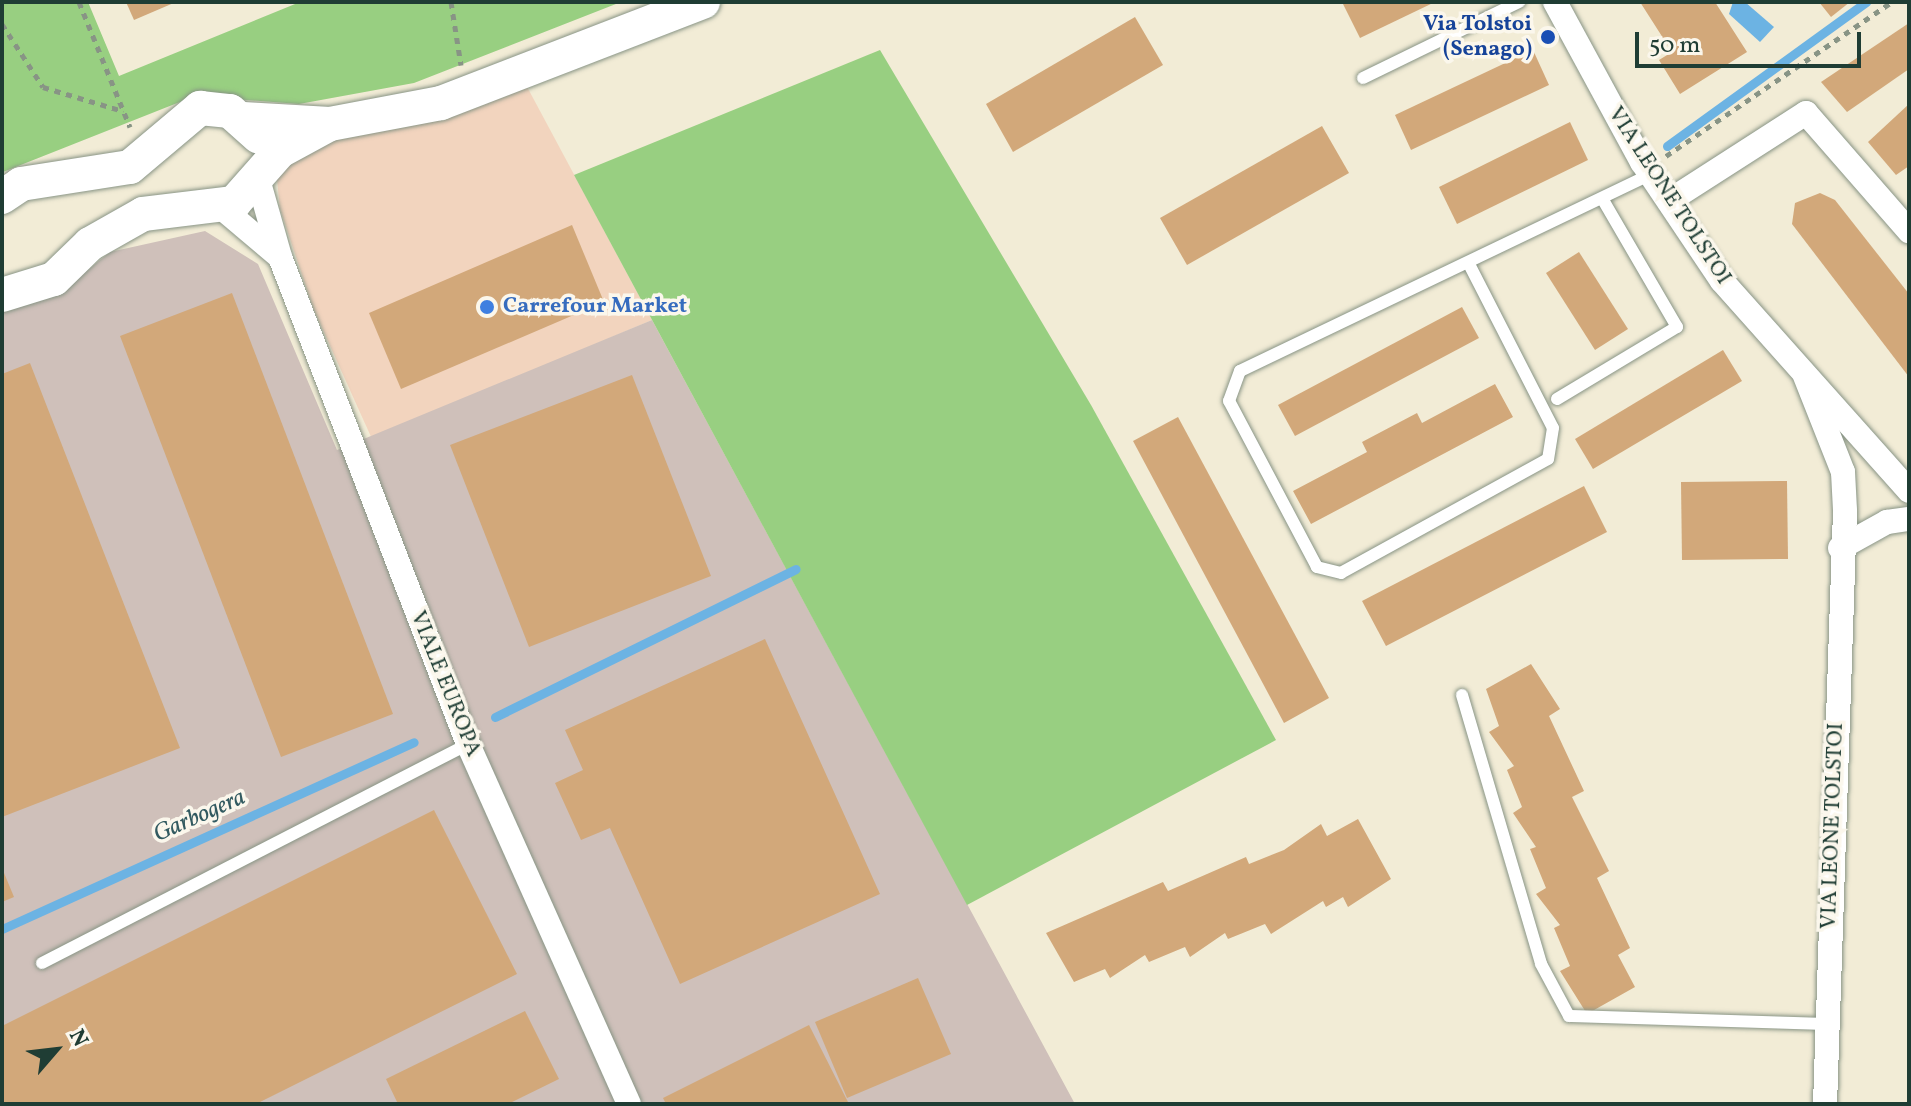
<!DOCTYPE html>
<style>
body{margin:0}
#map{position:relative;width:1911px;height:1106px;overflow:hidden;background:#f2ecd6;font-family:Vollkorn,serif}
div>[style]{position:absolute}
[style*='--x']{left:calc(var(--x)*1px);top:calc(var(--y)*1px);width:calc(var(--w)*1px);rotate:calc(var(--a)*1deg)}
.built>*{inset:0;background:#f2d4be}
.industrial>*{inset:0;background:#cfc0ba}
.green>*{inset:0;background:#98cf81}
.water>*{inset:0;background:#6cb3e3}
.stream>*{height:9px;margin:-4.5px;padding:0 4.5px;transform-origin:4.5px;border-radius:4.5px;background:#6cb3e3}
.building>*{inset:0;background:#d2a87a}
.path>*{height:5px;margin-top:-2.5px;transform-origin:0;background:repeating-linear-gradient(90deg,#889485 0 6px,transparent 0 12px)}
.roads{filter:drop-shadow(0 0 2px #889485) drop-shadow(0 0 2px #889485)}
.lane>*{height:12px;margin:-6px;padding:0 6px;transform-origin:6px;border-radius:6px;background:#fff}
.street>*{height:24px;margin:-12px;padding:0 12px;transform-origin:12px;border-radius:12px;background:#fff}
.secondary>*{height:34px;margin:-17px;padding:0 17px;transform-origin:17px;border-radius:17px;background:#fff}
.dots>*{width:22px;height:22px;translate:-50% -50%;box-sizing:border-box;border:4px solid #fbf7ec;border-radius:50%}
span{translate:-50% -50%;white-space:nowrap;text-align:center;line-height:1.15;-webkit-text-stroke:7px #fbf7ec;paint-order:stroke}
.transit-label{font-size:22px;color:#164399;font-weight:700}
.right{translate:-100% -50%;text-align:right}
.street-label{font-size:22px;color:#1f3d34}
.shop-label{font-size:22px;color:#366cbe;font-weight:700}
.left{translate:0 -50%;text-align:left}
.water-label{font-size:24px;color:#325a60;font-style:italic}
.frame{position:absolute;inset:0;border:4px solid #1f3d34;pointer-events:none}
.north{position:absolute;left:16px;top:1010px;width:80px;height:80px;-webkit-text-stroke:6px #fbf7ec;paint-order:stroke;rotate:62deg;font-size:22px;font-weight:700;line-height:32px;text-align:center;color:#1f3d34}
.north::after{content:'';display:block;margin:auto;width:28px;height:36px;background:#1f3d34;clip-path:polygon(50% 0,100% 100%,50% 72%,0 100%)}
.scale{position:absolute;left:1635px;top:32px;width:226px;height:36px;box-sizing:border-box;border:4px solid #1f3d34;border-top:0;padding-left:10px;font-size:24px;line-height:28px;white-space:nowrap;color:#1f3d34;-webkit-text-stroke:6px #fbf7ec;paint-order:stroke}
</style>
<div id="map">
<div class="built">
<div style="clip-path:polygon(525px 83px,652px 320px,372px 439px,313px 308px,280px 209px,276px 170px,310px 145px)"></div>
</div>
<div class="industrial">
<div style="clip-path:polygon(205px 231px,258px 264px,337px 450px,652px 320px,1075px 1104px,2px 1104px,2px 310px,62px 291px,110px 252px)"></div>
</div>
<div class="green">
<div style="clip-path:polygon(2px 2px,88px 2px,119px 76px,300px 2px,621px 2px,414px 83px,299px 104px,195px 96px,3px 172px)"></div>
<div style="clip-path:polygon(880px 50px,1091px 405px,1276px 740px,967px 905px,574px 175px)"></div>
</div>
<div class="water">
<div style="clip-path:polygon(1733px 2px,1745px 2px,1774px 27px,1760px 42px,1729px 14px)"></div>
</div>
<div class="stream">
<div style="--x:1667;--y:146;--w:246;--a:-35.9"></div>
<div style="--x:495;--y:717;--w:335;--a:-26.2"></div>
<div style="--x:2;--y:929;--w:452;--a:-24.4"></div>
</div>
<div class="building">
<div style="clip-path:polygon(126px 2px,176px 2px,134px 20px)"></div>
<div style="clip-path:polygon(1342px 2px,1435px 2px,1360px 38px)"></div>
<div style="clip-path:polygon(1640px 2px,1715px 2px,1747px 52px,1680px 94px,1659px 60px,1672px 52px)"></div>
<div style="clip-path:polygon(1819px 2px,1850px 2px,1831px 17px)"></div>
<div style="clip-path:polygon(1135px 17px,1163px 65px,1013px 152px,986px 104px)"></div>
<div style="clip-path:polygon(1909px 23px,1909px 69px,1847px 112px,1821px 82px)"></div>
<div style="clip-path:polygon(1533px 50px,1549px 85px,1411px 150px,1395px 115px)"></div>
<div style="clip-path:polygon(1909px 104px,1909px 166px,1896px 175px,1868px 142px)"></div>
<div style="clip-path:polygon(1570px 122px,1588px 160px,1457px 224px,1439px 187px)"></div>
<div style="clip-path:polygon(1322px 126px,1349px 173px,1187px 265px,1160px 218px)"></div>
<div style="clip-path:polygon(1820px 193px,1835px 200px,1909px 294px,1909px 377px,1792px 224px,1795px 203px)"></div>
<div style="clip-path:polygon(572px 225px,604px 302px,401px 389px,369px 313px)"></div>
<div style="clip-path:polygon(1579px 252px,1628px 329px,1595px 350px,1546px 273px)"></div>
<div style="clip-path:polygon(232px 293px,393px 714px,281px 757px,120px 336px)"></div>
<div style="clip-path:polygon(1462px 307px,1479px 338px,1295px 436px,1278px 405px)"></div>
<div style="clip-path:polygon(1723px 350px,1742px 381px,1593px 469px,1575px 439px)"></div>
<div style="clip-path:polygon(30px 363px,180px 748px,2px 817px,2px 374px)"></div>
<div style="clip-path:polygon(632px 375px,711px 576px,529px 647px,450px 445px)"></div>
<div style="clip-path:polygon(1495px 384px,1513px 417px,1311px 524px,1293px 491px,1367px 452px,1362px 442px,1417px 413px,1422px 423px)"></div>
<div style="clip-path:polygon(1178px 417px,1329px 698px,1284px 723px,1133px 441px)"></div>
<div style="clip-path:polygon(1787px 481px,1788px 559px,1682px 560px,1681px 482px)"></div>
<div style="clip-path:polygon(1584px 486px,1607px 532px,1386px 646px,1362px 601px)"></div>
<div style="clip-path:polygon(765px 639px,880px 894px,680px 984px,610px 828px,581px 840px,555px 783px,583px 770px,565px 730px)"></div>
<div style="clip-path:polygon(1531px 664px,1560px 709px,1549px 716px,1584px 791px,1572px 797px,1609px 871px,1597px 878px,1630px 948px,1618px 955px,1635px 987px,1587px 1014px,1560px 971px,1570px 966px,1554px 928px,1560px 925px,1536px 894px,1546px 888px,1530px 849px,1536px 847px,1513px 813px,1522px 807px,1507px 770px,1514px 766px,1489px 732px,1499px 726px,1486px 689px)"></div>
<div style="clip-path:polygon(434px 810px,517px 974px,256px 1104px,2px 1104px,2px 1026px)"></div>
<div style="clip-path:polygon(1358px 819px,1391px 879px,1348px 907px,1343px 897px,1326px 907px,1323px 901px,1271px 934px,1265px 924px,1228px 939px,1225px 933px,1190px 957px,1185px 947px,1149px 962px,1145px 955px,1110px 978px,1105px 969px,1074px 982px,1046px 933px,1163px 882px,1168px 891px,1246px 857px,1249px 864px,1284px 850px,1321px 824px,1327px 836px)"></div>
<div style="clip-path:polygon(2px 868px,14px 897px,2px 902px)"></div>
<div style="clip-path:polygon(918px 978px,951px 1054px,847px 1098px,815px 1022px)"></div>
<div style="clip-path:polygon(525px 1011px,559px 1079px,508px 1104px,398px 1104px,386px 1079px)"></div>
<div style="clip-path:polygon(809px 1025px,849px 1104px,666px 1104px,663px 1098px)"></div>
</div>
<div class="path">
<div style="--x:79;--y:2;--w:135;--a:67.8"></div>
<div style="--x:451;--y:2;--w:64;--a:81"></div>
<div style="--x:2;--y:24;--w:75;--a:56.9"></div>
<div style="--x:43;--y:87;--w:84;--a:16.7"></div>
<div style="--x:1666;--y:156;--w:273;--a:-34.3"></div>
</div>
<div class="roads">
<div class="lane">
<div style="--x:1363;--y:78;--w:174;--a:-26"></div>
<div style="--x:1469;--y:264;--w:184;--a:62.9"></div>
<div style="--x:1553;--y:428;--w:31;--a:99"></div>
<div style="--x:1548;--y:459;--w:236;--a:151.2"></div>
<div style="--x:1341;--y:573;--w:25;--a:-166"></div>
<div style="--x:1317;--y:567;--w:188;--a:-117.9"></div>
<div style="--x:1229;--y:401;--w:32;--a:-70"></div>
<div style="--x:1240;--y:371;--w:454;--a:-25.6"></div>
<div style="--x:1557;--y:399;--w:140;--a:-31"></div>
<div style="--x:1677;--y:327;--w:147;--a:-120.2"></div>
<div style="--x:1462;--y:695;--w:280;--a:73.6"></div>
<div style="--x:1541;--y:964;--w:59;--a:61.7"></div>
<div style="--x:1569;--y:1016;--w:259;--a:1.8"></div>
<div style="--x:42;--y:963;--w:479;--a:-27.2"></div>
</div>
<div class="street">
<div style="--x:1555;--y:2;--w:182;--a:61.5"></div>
<div style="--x:1642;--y:162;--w:143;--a:56.1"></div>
<div style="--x:1722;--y:281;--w:281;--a:48.3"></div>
<div style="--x:258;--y:179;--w:81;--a:74.2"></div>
<div style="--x:280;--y:257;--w:522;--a:68.89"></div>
<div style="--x:468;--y:744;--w:394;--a:65.9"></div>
<div style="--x:1669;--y:201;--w:163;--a:-32.7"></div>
<div style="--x:1806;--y:113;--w:157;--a:48.9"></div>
<div style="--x:222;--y:208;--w:76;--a:40.2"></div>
<div style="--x:1805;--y:376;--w:103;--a:68.4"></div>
<div style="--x:1843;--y:472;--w:39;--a:87"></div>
<div style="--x:1845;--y:511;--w:593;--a:91.93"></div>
<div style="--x:1840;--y:548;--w:54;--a:-29"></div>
<div style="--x:1887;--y:522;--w:22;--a:-8"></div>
</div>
<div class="secondary">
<div style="--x:243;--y:119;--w:87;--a:3.3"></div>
<div style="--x:330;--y:124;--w:113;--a:-10.7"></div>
<div style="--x:441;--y:103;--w:281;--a:-21.1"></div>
<div style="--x:2;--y:197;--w:23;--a:-34"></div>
<div style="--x:21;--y:184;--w:110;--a:-8.9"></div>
<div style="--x:130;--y:167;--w:92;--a:-40.1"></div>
<div style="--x:200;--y:108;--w:30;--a:6"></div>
<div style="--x:230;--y:111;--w:38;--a:42"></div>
<div style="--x:2;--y:295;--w:54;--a:-17.1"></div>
<div style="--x:54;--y:279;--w:50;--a:-44.2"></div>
<div style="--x:90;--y:244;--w:61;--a:-29.5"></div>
<div style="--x:143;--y:214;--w:92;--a:-6.9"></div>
<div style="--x:234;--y:203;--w:69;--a:-48.5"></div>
<div style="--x:280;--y:151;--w:57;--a:-28.4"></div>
</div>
</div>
<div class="dots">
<div style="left:1548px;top:37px;background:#1a4fb4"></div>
<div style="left:487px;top:307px;background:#3f7fe0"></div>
</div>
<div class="transit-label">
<span class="right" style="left:1532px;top:37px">Via Tolstoi<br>(Senago)</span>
</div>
<div class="street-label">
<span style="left:1669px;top:196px;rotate:57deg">VIA LEONE TOLSTOI</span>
<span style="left:445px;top:684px;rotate:68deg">VIALE EUROPA</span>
<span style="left:1833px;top:826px;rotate:-88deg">VIA LEONE TOLSTOI</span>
</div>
<div class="shop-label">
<span class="left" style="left:503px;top:307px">Carrefour Market</span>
</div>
<div class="water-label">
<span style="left:200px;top:817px;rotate:-24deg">Garbogera</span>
</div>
<div class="frame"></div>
<div class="north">N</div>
<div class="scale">50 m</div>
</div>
